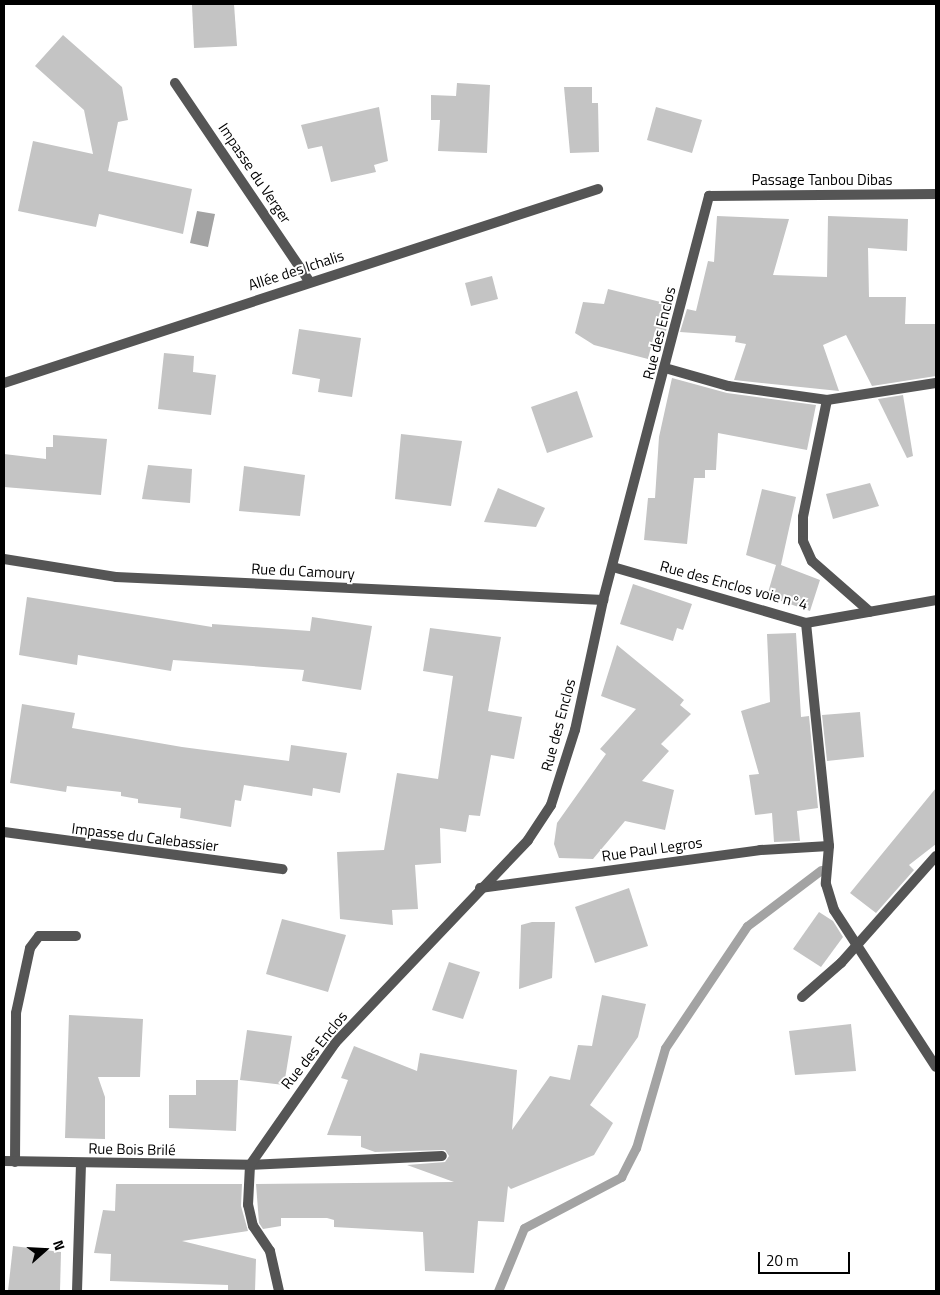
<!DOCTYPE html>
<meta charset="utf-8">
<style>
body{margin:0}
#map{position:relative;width:940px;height:1295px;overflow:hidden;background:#fff;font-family:"Titillium Web",sans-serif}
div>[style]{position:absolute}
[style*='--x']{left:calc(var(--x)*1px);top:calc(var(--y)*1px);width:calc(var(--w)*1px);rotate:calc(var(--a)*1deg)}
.water>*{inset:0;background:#a3a3a3}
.stream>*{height:9px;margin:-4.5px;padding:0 4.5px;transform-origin:4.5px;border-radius:4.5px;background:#a3a3a3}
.building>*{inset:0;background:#c4c4c4}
.service>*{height:10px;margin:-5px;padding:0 5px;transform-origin:5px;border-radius:5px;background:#555}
.minor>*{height:10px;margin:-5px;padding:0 5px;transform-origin:5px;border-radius:5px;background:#555}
span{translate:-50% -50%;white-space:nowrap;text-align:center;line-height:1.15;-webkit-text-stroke:4px #fff;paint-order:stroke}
.street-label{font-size:15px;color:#000}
.frame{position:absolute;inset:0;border:5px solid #000;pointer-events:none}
.north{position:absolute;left:20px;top:1225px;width:50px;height:50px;-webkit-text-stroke:4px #fff;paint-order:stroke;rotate:71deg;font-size:14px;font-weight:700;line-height:20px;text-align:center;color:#000}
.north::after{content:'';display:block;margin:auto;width:18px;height:22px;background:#000;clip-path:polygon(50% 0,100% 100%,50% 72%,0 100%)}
.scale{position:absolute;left:758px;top:1252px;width:92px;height:22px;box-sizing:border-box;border:2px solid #000;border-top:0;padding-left:6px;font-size:15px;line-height:18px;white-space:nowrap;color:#000;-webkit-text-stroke:4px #fff;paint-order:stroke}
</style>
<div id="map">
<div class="water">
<div style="clip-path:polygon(197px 211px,215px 214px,208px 247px,190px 243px)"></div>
</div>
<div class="stream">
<div style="--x:498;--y:1291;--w:68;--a:-67.6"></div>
<div style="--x:524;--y:1228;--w:110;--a:-27.7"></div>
<div style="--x:621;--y:1177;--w:33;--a:-63"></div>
<div style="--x:636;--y:1148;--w:104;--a:-73.8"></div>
<div style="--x:665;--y:1048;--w:147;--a:-56.1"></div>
<div style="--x:747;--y:926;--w:93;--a:-37.1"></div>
</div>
<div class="building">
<div style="clip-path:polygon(234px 4px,237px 46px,194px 48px,192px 5px)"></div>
<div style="clip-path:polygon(63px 35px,122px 87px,128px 120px,118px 122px,108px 171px,192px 189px,183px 234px,99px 214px,96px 227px,18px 211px,33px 141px,93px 154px,84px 110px,35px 66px)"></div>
<div style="clip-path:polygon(457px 83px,490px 85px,487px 153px,438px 151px,440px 120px,431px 120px,431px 95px,456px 96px)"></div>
<div style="clip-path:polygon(564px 87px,592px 87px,592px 103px,598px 103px,599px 152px,570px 153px)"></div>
<div style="clip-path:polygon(379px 107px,388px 161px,374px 165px,376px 172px,331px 182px,322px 146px,308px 149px,301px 125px)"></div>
<div style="clip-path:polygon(656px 107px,702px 120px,692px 153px,647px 140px)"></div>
<div style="clip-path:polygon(717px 216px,789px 219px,773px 275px,827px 277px,828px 216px,908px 219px,907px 251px,868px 248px,869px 297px,906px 297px,905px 324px,936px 324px,936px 376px,872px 386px,846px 335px,823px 345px,839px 391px,734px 380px,746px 344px,735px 342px,736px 336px,680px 332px,687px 309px,696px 311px,708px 261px,714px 262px)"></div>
<div style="clip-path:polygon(492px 276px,498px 299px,471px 306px,465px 283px)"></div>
<div style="clip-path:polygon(608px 289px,673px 305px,666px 331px,655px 331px,648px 359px,594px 345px,575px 333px,583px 302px,604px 304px)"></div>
<div style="clip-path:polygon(299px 329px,361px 338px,352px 397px,318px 392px,320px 379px,292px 374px)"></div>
<div style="clip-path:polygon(164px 353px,194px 356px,193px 372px,216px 375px,211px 415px,158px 409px)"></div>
<div style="clip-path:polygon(672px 378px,727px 393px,816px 405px,807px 450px,718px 433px,716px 470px,705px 470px,705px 478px,694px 478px,687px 544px,644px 540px,648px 498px,655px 498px,659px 437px)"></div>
<div style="clip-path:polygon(577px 391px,593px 437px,547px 453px,531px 407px)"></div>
<div style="clip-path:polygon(903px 395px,913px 456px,907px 458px,878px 399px)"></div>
<div style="clip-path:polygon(401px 434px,462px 441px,451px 506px,395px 499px)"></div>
<div style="clip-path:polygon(53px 435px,107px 439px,101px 495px,4px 487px,4px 454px,46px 459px,46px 447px,53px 447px)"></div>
<div style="clip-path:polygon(148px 465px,192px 469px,190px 503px,142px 499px)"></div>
<div style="clip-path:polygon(244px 466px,305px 475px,300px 516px,239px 511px)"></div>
<div style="clip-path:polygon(870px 483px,879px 506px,833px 519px,826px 494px)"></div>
<div style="clip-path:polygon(498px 488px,545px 508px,536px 527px,484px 522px)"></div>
<div style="clip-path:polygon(762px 489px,796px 497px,781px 565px,820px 580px,810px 611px,767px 596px,776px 565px,746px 555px)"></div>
<div style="clip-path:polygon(633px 584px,692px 604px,683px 630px,677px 628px,673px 641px,620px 624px)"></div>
<div style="clip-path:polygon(27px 597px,212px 627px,212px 624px,310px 631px,312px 617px,372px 626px,361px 690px,302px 681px,304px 670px,173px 660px,171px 671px,78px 655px,77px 665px,19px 655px)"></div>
<div style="clip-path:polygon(430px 628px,501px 637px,488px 711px,522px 717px,514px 759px,491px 755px,480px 816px,469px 815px,466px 832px,440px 828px,441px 863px,415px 865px,418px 909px,392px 910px,393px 925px,340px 919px,337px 852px,384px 850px,397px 773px,438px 779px,453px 676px,423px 671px)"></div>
<div style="clip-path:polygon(796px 633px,801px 717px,809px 716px,818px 808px,797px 811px,800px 841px,774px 842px,772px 813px,755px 815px,749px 775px,759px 774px,741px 711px,770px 702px,767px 634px)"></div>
<div style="clip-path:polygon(617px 645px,684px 700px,680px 705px,691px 714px,661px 744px,669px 751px,642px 781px,674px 790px,665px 830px,625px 821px,593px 859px,559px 858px,554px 844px,557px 823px,606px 754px,600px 749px,636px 709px,601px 696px)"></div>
<div style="clip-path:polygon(22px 704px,75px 713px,72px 728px,182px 747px,289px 761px,291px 745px,347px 753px,340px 793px,313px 788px,312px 796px,244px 785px,241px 801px,235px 800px,231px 827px,180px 818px,181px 808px,138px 803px,138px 799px,121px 796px,121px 792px,67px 786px,66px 792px,10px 783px)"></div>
<div style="clip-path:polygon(860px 712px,864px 757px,827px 761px,822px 715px)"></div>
<div style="clip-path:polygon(936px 788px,936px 844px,909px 865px,914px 870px,876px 913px,850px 893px)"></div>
<div style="clip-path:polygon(629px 888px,648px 946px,595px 963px,575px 907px)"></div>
<div style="clip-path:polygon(819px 912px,833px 921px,843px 937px,821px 967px,793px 949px)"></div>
<div style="clip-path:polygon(282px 919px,346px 935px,328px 992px,266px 974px)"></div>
<div style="clip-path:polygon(532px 922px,555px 922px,552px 978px,519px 989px,521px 925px)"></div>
<div style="clip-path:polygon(449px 962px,480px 972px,463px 1019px,432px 1010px)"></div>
<div style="clip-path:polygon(602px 995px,646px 1004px,638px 1037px,590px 1105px,613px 1123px,594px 1155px,511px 1189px,508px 1186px,504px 1222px,478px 1221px,474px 1273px,425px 1271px,423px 1232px,334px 1227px,334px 1220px,327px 1218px,281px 1218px,281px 1226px,263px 1229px,259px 1223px,256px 1184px,454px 1182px,407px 1165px,445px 1162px,449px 1156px,445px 1150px,375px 1152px,361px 1147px,361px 1136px,327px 1135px,348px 1080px,341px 1078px,354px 1046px,417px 1071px,420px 1053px,517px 1070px,512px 1130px,550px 1076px,570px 1080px,578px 1045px,592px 1046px)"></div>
<div style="clip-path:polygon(69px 1015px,143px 1019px,140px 1077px,98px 1077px,105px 1097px,105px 1139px,65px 1138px)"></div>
<div style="clip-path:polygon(851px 1024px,856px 1071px,795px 1075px,789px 1031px)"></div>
<div style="clip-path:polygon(247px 1030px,292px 1036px,284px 1085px,240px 1080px)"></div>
<div style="clip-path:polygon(196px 1080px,238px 1080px,236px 1131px,169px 1128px,169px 1095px,196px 1095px)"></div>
<div style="clip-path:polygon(116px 1184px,242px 1184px,241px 1206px,248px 1231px,182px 1241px,256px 1259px,255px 1291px,228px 1291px,228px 1285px,110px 1281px,111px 1254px,94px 1253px,103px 1210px,115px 1211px)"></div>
<div style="clip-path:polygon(13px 1246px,61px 1252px,60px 1291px,8px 1291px)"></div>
</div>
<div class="service">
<div style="--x:15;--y:1162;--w:149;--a:-89.6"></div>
<div style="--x:16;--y:1013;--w:66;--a:-77.8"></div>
<div style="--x:30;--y:948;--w:15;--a:-53"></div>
<div style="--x:39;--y:936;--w:37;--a:0"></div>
</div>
<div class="minor">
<div style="--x:175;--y:83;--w:239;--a:55.9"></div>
<div style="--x:665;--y:368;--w:66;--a:15.9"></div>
<div style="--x:728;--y:386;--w:100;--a:8"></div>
<div style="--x:827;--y:400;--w:110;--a:-8.9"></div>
<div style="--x:4;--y:383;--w:625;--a:-18.09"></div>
<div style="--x:827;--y:400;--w:119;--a:101.6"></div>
<div style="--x:803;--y:517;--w:24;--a:90"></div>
<div style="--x:803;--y:541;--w:22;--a:66"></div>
<div style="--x:812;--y:561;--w:77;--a:41.3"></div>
<div style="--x:4;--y:559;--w:113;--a:9.1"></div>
<div style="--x:116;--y:577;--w:488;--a:2.7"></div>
<div style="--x:613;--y:567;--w:201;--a:16.2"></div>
<div style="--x:806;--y:623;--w:132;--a:-10"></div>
<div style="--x:806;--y:623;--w:224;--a:84.1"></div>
<div style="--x:829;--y:846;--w:38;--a:95"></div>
<div style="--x:826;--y:884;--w:27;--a:73"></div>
<div style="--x:834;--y:910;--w:187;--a:57"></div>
<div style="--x:4;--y:832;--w:281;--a:7.6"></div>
<div style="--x:480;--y:888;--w:283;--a:-7.7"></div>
<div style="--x:760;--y:850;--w:69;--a:-3.3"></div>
<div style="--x:802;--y:997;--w:52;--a:-41.1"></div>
<div style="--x:841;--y:963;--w:143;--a:-48.4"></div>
<div style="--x:4;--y:1161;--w:246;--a:0.9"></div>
<div style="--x:250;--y:1165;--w:192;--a:-2.7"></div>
<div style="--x:77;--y:1291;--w:128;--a:-88.2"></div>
<div style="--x:279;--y:1291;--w:41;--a:-102.7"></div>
<div style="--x:270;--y:1251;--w:30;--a:-124"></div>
<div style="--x:253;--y:1226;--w:22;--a:-103"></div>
<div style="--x:248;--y:1205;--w:40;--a:-87.1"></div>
<div style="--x:250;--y:1165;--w:149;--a:-55.1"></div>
<div style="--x:335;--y:1043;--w:280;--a:-46.4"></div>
<div style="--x:528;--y:840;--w:42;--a:-56.7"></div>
<div style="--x:551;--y:805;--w:79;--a:-72.3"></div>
<div style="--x:575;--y:730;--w:133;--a:-77.8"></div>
<div style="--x:603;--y:600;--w:418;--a:-75.3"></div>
<div style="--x:709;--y:196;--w:227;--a:-0.5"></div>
</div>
<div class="street-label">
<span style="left:255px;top:173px;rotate:56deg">Impasse du Verger</span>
<span style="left:822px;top:180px">Passage Tanbou Dibas</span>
<span style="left:296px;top:270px;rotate:-18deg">Allée des Ichalis</span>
<span style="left:659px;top:333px;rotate:-76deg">Rue des Enclos</span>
<span style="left:303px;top:571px;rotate:3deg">Rue du Camoury</span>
<span style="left:734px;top:585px;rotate:15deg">Rue des Enclos voie n°4</span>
<span style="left:558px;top:725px;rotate:-75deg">Rue des Enclos</span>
<span style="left:145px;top:837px;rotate:7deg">Impasse du Calebassier</span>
<span style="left:652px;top:849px;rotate:-8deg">Rue Paul Legros</span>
<span style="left:314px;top:1050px;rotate:-51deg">Rue des Enclos</span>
<span style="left:132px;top:1149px;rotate:1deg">Rue Bois Brilé</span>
</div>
<div class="frame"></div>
<div class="north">N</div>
<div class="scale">20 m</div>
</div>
